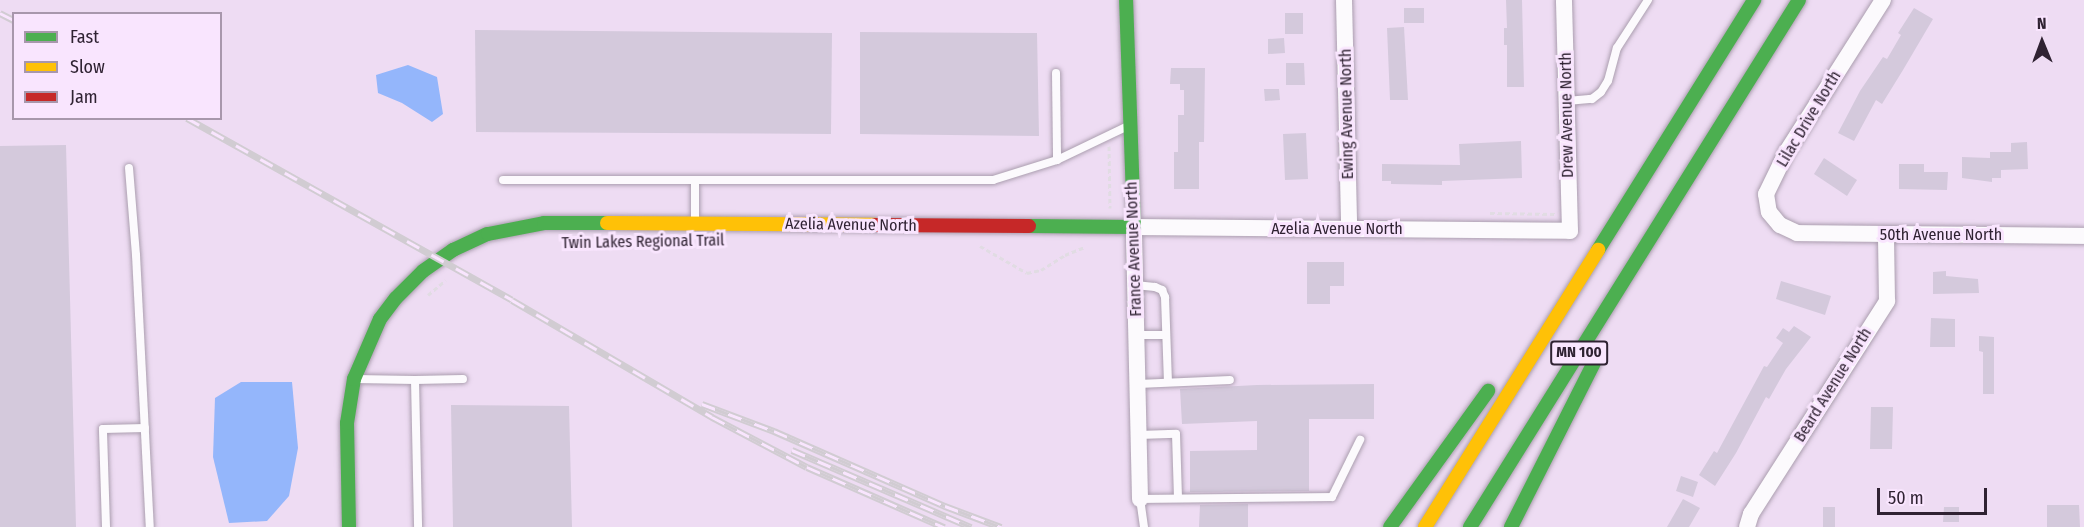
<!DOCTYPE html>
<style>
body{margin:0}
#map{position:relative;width:2084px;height:527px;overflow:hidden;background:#eedcf3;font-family:"Fira Sans Condensed",sans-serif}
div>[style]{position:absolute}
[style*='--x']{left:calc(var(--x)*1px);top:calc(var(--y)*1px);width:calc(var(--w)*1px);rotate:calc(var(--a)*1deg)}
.water>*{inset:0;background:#94b6fb}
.building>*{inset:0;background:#d4c9dc}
.path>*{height:3px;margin-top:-1.5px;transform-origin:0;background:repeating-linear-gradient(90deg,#e1dce3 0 4.5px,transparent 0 7.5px)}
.roads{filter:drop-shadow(0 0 2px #ab9eaf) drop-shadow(0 0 2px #ab9eaf)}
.lane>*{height:8px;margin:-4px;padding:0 4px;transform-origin:4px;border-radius:4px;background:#fcfafd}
.street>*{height:16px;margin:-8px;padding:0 8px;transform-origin:8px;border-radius:8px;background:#fcfafd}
.fast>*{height:14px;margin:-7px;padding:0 7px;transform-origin:7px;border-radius:7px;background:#4caf50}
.slow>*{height:14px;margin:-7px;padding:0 7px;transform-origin:7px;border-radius:7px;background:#ffc107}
.jam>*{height:14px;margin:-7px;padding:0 7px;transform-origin:7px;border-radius:7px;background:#c62828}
.rail>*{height:7px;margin-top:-3.5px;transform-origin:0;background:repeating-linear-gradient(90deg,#f9e5fe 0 14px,#d1ccd2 0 28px);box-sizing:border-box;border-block:2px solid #d1ccd2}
span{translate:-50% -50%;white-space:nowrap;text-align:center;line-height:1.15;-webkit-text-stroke:6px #f9e5fe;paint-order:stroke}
.shield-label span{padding:2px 4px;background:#f9e5fe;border:2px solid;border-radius:4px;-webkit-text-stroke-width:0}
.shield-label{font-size:15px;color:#2f2232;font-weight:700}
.street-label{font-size:16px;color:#2f2232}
.legend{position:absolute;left:12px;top:12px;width:210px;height:108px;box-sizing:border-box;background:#f9e5fe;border:2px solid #a897ac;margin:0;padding:8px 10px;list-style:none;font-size:18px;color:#2f2232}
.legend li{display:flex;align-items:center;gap:12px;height:30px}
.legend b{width:30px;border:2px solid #a897ac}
.north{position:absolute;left:2012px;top:12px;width:60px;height:60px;-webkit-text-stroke:4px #f9e5fe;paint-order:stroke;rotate:359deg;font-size:16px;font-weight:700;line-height:24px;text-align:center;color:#2f2232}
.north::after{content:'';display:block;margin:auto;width:21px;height:27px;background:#2f2232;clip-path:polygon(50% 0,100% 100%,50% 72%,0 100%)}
.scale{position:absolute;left:1877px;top:488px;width:110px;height:27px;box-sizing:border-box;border:3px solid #2f2232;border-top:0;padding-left:8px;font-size:18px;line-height:21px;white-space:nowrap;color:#2f2232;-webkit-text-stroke:4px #f9e5fe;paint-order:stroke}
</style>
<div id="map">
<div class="water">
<div style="clip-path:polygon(408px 65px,437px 77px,443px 114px,432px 122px,402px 103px,378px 93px,376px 75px)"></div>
<div style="clip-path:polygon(241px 382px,292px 382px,298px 448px,289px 496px,267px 521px,229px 523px,213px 457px,215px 398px)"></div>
</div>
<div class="building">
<div style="clip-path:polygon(1506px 0,1522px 0,1524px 87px,1507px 87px,1507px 45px,1504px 45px,1504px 28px,1507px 28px)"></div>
<div style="clip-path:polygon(1404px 8px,1424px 8px,1424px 23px,1404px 23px)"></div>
<div style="clip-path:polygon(1914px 8px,1933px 19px,1903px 70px,1882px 104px,1876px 100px,1854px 141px,1838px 133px,1860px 91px,1883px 57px,1887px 59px,1901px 35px,1898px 33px)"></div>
<div style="clip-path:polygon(1285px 13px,1303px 13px,1303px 34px,1285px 34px)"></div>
<div style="clip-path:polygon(1404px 27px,1408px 100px,1390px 100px,1387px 28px)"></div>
<div style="clip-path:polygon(475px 30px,832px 33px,831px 134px,476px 132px)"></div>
<div style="clip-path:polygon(860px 32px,1037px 33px,1039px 136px,860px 134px)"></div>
<div style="clip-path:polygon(1284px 38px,1285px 53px,1268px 54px,1268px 39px)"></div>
<div style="clip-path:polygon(1286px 63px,1304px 63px,1305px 85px,1286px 85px)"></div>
<div style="clip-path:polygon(1171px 68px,1205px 68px,1204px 142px,1199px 142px,1199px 189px,1174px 189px,1174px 152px,1178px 152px,1178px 115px,1184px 115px,1184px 90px,1180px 90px,1180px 84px,1170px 84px)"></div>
<div style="clip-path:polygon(1264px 89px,1279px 89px,1280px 100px,1265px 101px)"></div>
<div style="clip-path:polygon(1306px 133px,1308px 179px,1285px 180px,1283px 134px)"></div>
<div style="clip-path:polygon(1521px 141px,1522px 178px,1442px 181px,1442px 185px,1391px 184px,1391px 181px,1382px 181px,1382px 164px,1460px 165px,1459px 144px)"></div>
<div style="clip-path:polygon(2027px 142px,2028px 169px,2001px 170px,2001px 178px,1992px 178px,1992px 182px,1962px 178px,1962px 157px,1990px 158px,1990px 152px,2011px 152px,2011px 143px)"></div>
<div style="clip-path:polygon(66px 145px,76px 527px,0 527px,0 146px)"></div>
<div style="clip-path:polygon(1824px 158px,1857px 180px,1847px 196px,1814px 174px)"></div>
<div style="clip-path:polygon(1899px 164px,1924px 164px,1924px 172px,1948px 172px,1947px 190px,1899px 189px)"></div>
<div style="clip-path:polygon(1307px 262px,1344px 262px,1344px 286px,1330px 286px,1330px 304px,1307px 304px)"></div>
<div style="clip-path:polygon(1946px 271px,1946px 276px,1978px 279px,1979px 293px,1933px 294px,1933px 272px)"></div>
<div style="clip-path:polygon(1781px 281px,1831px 296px,1825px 315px,1776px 299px)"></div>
<div style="clip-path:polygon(1931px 318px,1955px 319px,1955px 347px,1930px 347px)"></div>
<div style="clip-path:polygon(1794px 326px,1811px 337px,1786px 369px,1769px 399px,1766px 397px,1736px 453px,1715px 486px,1699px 475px,1714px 451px,1717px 453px,1764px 366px,1767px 367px,1783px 343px,1776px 338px,1783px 328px,1789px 332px)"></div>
<div style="clip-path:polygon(1979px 336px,1994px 337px,1994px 394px,1983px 394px,1983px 352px,1979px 351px)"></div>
<div style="clip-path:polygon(1374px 384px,1374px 419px,1309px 419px,1309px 491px,1190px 492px,1190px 451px,1257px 450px,1257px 421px,1182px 424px,1180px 389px,1257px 385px)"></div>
<div style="clip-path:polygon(451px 405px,569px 406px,572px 527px,453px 527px)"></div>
<div style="clip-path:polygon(1871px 407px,1893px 407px,1892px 449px,1870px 449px)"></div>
<div style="clip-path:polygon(1681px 476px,1698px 482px,1693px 497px,1676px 491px)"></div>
<div style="clip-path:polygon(1683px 499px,1700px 508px,1689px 527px,1667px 527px)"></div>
<div style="clip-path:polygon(1248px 504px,1248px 527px,1199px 527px,1200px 505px)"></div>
<div style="clip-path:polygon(2047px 505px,2079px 505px,2080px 527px,2047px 527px)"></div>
<div style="clip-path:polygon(1823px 507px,1835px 507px,1835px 527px,1823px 527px)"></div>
<div style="clip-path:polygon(1944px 507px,1959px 507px,1959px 522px,1943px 522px)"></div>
</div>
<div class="path">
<div style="--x:1109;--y:146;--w:62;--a:89.1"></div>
<div style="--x:1490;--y:213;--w:66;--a:0.9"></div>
<div style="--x:567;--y:244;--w:23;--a:0"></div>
<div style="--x:980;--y:246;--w:54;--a:29.9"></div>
<div style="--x:1027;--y:273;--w:14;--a:-12"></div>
<div style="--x:1041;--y:270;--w:28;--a:-32"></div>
<div style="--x:1065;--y:255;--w:22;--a:-22"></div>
<div style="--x:428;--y:295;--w:23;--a:-40"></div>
</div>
<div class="roads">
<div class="lane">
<div style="--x:1056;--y:73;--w:87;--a:89.3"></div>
<div style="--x:1567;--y:101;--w:25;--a:-5"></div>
<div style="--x:1592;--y:99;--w:11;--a:-38"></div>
<div style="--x:1601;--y:92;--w:13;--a:-58"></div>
<div style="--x:1608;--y:81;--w:34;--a:-75"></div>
<div style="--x:1617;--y:48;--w:57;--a:-57.1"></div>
<div style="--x:129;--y:168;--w:87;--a:85.4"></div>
<div style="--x:136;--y:255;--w:272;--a:87.1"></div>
<div style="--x:503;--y:180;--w:490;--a:0"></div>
<div style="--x:993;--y:180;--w:67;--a:-17.4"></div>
<div style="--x:1057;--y:160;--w:79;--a:-25.6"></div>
<div style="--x:695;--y:222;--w:42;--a:-90"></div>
<div style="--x:1135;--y:285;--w:20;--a:6"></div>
<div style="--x:1155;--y:287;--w:8;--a:23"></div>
<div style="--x:1162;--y:290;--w:8;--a:67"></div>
<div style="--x:1165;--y:297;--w:84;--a:88"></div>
<div style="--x:1136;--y:335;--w:30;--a:0"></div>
<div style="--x:355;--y:379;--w:60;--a:1"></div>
<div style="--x:415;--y:380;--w:147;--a:88.8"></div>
<div style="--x:415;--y:380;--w:48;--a:-1.2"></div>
<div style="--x:1138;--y:384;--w:92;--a:-2.5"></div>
<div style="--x:1139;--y:435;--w:37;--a:-2"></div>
<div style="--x:1176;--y:434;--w:64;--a:88.2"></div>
<div style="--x:106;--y:527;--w:98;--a:-91.8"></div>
<div style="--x:103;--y:429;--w:42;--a:-1.4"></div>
<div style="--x:1144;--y:527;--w:28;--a:-98"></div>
<div style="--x:1140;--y:499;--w:192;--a:-0.6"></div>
<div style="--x:1332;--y:497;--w:64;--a:-63.8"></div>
</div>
<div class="street">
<div style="--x:1344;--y:0;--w:229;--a:88.7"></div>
<div style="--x:1883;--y:0;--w:179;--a:122.4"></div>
<div style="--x:1787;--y:151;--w:48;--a:116"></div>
<div style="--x:1766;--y:194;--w:18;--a:81"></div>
<div style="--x:1769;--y:212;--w:17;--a:50"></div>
<div style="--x:1780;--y:225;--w:19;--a:25"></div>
<div style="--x:1797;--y:233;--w:287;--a:0.6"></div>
<div style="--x:1140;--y:499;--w:272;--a:-91.3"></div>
<div style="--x:1134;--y:227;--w:436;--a:0.5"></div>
<div style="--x:1570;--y:231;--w:231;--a:-91.5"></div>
<div style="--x:1747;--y:527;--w:14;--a:-73"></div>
<div style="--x:1751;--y:514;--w:253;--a:-57.4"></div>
<div style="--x:1887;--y:301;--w:66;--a:-90.9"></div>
</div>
<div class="fast">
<div style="--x:1029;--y:226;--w:105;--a:0.5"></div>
<div style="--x:1134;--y:227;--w:227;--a:-92"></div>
<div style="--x:1598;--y:250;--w:295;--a:-58"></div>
<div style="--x:349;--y:527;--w:104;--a:-91.1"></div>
<div style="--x:347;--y:423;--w:45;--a:-81"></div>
<div style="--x:354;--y:379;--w:65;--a:-66.6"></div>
<div style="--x:380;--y:319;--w:26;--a:-53"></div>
<div style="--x:396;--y:298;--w:38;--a:-45"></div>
<div style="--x:423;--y:271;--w:37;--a:-35"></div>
<div style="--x:453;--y:250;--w:38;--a:-25"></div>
<div style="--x:488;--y:234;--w:57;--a:-11.1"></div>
<div style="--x:544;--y:223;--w:63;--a:0"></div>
<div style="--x:1390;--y:527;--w:168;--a:-54.2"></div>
<div style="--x:1470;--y:527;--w:621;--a:-58.02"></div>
<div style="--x:1511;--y:527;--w:184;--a:-63.2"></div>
</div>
<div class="slow">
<div style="--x:607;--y:223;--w:268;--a:0.4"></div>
<div style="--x:1425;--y:527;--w:327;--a:-58"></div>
</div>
<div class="jam">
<div style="--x:875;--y:225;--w:154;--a:0.4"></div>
</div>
</div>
<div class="rail">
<div style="--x:0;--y:13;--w:16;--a:27"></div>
<div style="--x:187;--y:118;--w:372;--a:29.2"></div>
<div style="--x:512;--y:300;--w:232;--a:30.3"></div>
<div style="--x:712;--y:417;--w:107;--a:27.8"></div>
<div style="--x:807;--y:467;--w:150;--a:23.7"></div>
<div style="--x:702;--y:404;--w:77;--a:20.6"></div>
<div style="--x:774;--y:431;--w:187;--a:23.7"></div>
<div style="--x:945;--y:506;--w:60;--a:20.6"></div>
<div style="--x:792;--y:450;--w:195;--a:23.3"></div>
</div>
<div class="shield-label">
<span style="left:1579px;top:353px">MN 100</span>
</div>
<div class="street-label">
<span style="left:1347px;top:114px;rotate:-91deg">Ewing Avenue North</span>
<span style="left:1567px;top:115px;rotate:-91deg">Drew Avenue North</span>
<span style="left:1809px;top:119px;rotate:-59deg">Lilac Drive North</span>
<span style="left:851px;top:225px;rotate:1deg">Azelia Avenue North</span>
<span style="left:1337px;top:229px">Azelia Avenue North</span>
<span style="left:1941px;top:235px">50th Avenue North</span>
<span style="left:643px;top:242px;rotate:-1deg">Twin Lakes Regional Trail</span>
<span style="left:1134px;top:249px;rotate:-92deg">France Avenue North</span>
<span style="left:1833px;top:385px;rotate:-58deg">Beard Avenue North</span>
</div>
<ul class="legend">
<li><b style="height:8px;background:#4caf50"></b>Fast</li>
<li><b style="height:8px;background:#ffc107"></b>Slow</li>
<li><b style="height:8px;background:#c62828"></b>Jam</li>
</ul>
<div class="north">N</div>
<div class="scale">50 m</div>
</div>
